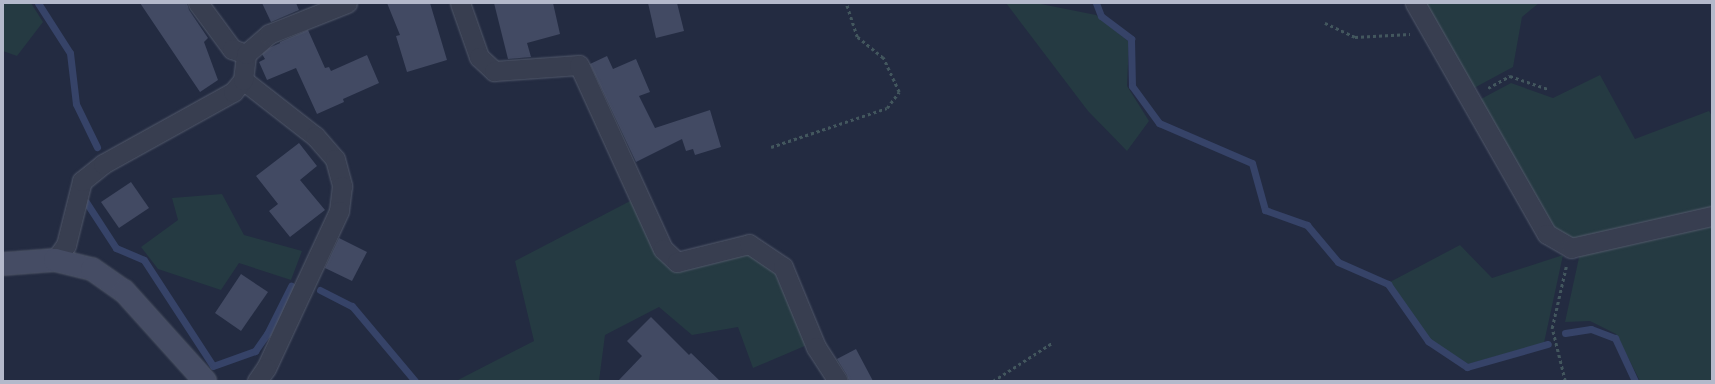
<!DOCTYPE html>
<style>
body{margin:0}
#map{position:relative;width:1715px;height:384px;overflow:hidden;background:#232b41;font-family:"Public Sans",sans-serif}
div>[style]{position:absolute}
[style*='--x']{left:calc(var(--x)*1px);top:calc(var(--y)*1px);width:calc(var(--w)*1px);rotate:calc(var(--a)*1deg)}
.green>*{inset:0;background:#253a42}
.stream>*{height:7px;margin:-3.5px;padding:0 3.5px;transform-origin:3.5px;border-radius:3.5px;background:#364368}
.building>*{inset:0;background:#424a63}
.path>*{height:2.5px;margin-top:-1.25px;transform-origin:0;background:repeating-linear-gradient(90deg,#43575e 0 3px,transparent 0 6px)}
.roads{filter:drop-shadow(0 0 1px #52596b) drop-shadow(0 0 1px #52596b)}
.street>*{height:19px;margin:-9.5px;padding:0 9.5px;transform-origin:9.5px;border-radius:9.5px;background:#383e50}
.secondary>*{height:22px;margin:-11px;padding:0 11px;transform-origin:11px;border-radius:11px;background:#454c64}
span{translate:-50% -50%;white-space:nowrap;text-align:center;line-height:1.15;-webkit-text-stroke:3.5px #1c2335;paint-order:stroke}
.frame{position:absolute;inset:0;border:4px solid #b4b9cb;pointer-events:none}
</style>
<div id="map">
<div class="green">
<div style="clip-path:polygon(3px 3px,31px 3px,43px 22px,17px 56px,3px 51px)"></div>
<div style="clip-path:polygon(1006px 3px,1036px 3px,1096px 15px,1129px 42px,1127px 86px,1149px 121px,1127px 151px,1088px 111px)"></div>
<div style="clip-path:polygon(1424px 3px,1539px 3px,1522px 17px,1513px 67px,1474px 88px)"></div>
<div style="clip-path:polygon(1600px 75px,1635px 139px,1709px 111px,1712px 116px,1712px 207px,1574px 239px,1555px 229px,1479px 100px,1511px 83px,1553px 98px)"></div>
<div style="clip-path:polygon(222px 194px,244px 235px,302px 251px,291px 280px,239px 263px,221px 290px,158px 269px,141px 247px,178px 220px,172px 198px)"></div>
<div style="clip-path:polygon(634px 199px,667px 267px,705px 264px,748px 252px,775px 273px,807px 345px,753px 368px,738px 327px,692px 335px,659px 307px,605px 335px,599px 381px,456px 381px,534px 341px,515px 261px)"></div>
<div style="clip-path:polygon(1712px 223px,1712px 381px,1640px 381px,1616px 334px,1590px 321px,1565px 322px,1580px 253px)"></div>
<div style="clip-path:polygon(1460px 245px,1492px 278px,1563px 255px,1544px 343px,1468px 364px,1429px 339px,1390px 282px)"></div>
</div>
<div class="stream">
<div style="--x:38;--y:3;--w:59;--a:57.4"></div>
<div style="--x:70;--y:53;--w:51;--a:83.3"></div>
<div style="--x:76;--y:104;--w:48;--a:64"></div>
<div style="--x:1096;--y:3;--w:14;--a:69"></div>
<div style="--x:1101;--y:16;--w:38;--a:37"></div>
<div style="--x:1131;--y:39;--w:47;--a:88.8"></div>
<div style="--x:1132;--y:86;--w:46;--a:53.9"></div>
<div style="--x:1159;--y:123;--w:101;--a:23.3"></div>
<div style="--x:1252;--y:163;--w:49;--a:74.5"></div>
<div style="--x:1265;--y:210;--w:45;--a:19.7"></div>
<div style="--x:1307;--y:225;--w:48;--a:50"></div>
<div style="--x:1338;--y:262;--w:55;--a:23.7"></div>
<div style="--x:1388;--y:284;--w:70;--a:54.9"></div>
<div style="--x:1428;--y:341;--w:47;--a:33.7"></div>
<div style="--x:1467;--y:367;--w:84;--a:-15.9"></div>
<div style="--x:86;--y:202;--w:55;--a:56.9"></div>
<div style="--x:116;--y:248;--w:30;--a:23"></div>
<div style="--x:144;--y:260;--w:126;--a:56.9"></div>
<div style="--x:213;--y:366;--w:45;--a:-19.7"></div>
<div style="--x:255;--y:351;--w:21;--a:-55"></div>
<div style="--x:267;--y:334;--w:54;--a:-63.4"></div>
<div style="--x:320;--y:290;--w:36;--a:27"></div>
<div style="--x:352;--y:306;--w:98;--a:50"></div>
<div style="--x:1565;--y:333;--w:26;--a:-9"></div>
<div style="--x:1591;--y:329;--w:26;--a:21"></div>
<div style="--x:1615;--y:338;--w:47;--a:65.1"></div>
</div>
<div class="building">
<div style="clip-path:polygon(140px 3px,187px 3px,189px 10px,208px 38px,204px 42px,218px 80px,200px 92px)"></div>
<div style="clip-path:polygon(262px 3px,296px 3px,299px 10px,271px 22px)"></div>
<div style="clip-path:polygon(387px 3px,430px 3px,447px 60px,407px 72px,396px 36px,400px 35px)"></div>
<div style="clip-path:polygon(494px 3px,553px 3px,560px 34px,527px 43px,531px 57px,508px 59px)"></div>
<div style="clip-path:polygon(648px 3px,677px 3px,684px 31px,656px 38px)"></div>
<div style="clip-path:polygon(308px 30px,325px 68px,329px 67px,331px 71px,367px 55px,379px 83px,343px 99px,344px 102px,317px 114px,296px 68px,267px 80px,259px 62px,265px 59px,262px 54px,269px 48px,280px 43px,280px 42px)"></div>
<div style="clip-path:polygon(607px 56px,613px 69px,636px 59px,650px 92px,639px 96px,655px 128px,710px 110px,721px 147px,695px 155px,693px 149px,686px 151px,682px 139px,636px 162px,590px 64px)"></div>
<div style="clip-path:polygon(299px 143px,317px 166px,300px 180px,325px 210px,290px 237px,269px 211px,278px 204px,256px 176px)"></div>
<div style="clip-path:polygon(131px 182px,149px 208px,119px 228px,101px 202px)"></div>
<div style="clip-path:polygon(339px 238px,367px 252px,352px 281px,325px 268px)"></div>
<div style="clip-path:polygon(241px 274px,268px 292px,241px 331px,215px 313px)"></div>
<div style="clip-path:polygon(651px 317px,689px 355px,691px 353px,720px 381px,618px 381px,642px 356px,627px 341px)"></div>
<div style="clip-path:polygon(856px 349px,873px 381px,849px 381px,847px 375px,837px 359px)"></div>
</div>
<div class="path">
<div style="--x:1325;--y:23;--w:33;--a:25"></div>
<div style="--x:1355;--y:37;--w:55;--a:-3.1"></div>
<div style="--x:1488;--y:88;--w:25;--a:-29"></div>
<div style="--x:1510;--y:76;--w:40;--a:18.9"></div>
<div style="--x:771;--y:147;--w:122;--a:-18.6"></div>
<div style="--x:887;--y:108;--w:20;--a:-53"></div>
<div style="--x:899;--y:92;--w:38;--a:-115"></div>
<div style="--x:883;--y:58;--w:33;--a:-141"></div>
<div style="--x:857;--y:37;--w:36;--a:-108"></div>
<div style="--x:993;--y:381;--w:70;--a:-32.8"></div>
<div style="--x:1565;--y:381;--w:55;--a:-103.8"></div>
<div style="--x:1552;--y:328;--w:63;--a:-77.1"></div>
</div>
<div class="roads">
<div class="street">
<div style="--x:198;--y:3;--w:57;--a:53.5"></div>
<div style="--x:232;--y:49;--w:15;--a:20"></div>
<div style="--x:460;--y:3;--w:57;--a:70.6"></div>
<div style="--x:479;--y:57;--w:21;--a:43"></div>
<div style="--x:494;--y:71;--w:85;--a:-4"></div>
<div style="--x:579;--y:65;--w:202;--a:65.5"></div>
<div style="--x:663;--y:249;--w:19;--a:43"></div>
<div style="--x:677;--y:262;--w:74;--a:-14"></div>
<div style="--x:749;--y:244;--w:41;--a:34.1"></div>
<div style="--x:783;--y:267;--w:87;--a:67.6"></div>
<div style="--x:816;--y:347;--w:40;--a:57.1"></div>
<div style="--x:1415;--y:3;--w:266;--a:60.3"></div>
<div style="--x:1547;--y:234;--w:28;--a:30"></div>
<div style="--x:1571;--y:248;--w:145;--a:-12.8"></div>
<div style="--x:243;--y:80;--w:91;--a:37.9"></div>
<div style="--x:315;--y:136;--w:30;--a:49"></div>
<div style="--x:335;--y:159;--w:28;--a:75"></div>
<div style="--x:342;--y:186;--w:25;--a:97"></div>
<div style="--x:339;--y:211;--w:173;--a:114.9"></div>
<div style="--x:266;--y:368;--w:16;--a:125"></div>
<div style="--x:55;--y:260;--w:19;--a:-54"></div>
<div style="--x:66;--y:245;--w:66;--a:-76"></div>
<div style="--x:82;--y:181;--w:27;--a:-39"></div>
<div style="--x:103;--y:164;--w:149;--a:-29"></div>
<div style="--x:233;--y:92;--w:16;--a:-50"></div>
<div style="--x:243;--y:80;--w:26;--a:-83"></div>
<div style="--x:246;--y:54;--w:30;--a:-41"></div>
<div style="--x:269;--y:34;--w:84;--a:-21.7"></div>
</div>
<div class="secondary">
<div style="--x:3;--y:264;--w:52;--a:-4.4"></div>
<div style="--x:55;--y:260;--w:38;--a:14"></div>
<div style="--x:92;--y:269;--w:39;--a:35"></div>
<div style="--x:124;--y:291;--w:121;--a:48"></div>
</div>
</div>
<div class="frame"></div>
</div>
